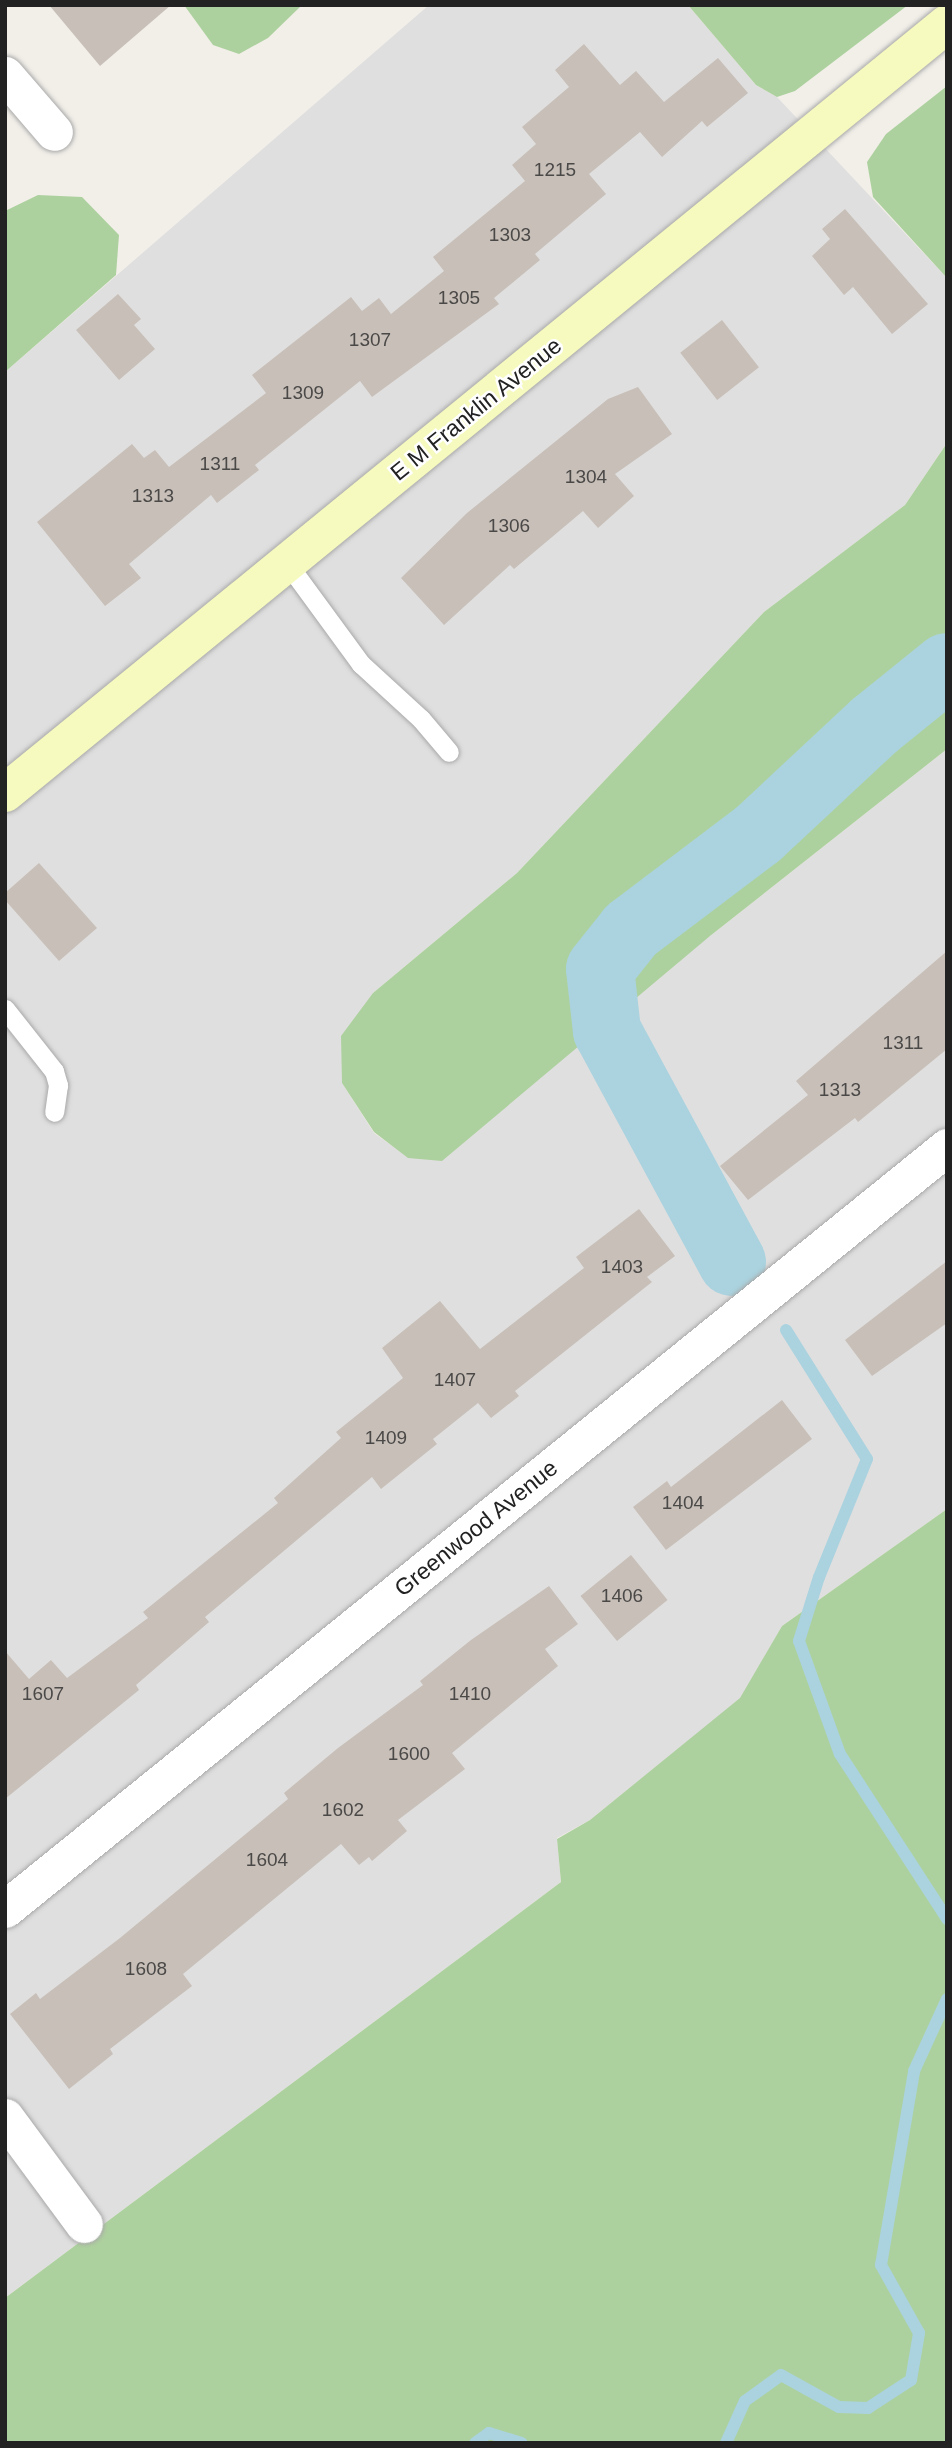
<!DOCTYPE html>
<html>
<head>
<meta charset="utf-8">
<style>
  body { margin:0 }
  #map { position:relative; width:952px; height:2448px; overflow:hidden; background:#f2efe9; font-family:Helvetica,sans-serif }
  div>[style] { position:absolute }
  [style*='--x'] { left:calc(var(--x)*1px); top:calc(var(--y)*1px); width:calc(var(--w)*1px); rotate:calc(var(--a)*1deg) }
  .residential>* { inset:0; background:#e0dfdf }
  .forest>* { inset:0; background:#add19e }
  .stream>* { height:12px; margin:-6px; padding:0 6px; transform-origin:6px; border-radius:6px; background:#aad3df }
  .river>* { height:68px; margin:-34px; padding:0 34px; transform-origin:34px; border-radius:34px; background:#aad3df }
  .building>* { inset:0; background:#c7bfb8; transform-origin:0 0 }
  .roads { filter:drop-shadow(0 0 2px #a9a9a9) drop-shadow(0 0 2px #a9a9a9) }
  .lane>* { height:19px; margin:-9.5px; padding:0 9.5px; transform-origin:9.5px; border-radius:9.5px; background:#fff }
  .street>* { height:37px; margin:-18.5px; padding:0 18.5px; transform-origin:18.5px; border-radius:18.5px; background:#fff }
  .secondary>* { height:38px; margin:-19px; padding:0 19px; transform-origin:19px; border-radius:19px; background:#f7fabf }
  span { translate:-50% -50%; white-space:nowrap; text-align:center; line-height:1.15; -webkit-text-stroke:5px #fff; paint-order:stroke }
  .number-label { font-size:19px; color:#4b4948 }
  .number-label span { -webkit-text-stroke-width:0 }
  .street-label { font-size:23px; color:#222 }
  .frame { position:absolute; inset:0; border:7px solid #222; pointer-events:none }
</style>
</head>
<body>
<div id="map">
  <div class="residential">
    <div style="clip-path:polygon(429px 5px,688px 5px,756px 85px,777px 97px,947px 278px,947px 443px,905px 505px,764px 612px,517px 873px,373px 993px,342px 1083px,374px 1133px,408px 1157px,710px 936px,947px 749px,947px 1509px,782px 1626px,741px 1698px,590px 1820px,557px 1838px,561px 1882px,5px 2298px,5px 372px)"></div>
  </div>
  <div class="forest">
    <div style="clip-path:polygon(184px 5px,302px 5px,268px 38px,239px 54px,213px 45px)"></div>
    <div style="clip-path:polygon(688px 5px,908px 5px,795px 91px,777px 97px,756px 85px)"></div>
    <div style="clip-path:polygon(947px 86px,947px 278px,873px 197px,867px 162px,886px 134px)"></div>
    <div style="clip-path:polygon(38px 195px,82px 197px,119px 235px,116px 275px,5px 372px,5px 211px)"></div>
    <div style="clip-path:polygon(947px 443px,947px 749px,710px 936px,442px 1161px,408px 1158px,374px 1132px,342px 1083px,341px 1036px,373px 993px,517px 873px,764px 612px,905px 505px)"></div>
    <div style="clip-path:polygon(947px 1509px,947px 2443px,5px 2443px,5px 2298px,561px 1882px,557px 1839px,590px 1820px,740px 1698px,782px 1626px)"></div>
  </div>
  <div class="stream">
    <div style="--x:786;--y:1330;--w:152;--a:57.9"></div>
    <div style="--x:867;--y:1459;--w:127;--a:112.1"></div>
    <div style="--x:819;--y:1577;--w:67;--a:107.4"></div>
    <div style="--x:799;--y:1641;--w:120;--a:70.1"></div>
    <div style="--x:840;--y:1754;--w:197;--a:57"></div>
    <div style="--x:475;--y:2443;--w:17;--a:-36"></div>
    <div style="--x:489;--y:2433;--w:34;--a:17"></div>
    <div style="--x:726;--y:2443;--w:46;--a:-65.7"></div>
    <div style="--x:745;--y:2401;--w:44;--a:-35.8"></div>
    <div style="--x:781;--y:2375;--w:66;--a:28.9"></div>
    <div style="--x:839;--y:2407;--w:29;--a:2"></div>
    <div style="--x:868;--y:2408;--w:51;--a:-33.1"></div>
    <div style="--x:911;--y:2380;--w:48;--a:-80.3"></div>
    <div style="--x:919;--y:2333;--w:78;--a:-119.2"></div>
    <div style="--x:881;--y:2265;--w:197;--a:-80.3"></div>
    <div style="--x:914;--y:2071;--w:79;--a:-65.4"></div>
  </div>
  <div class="river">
    <div style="--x:732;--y:1262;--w:263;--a:-118.4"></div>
    <div style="--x:607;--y:1031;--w:62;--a:-96.4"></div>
    <div style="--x:600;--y:969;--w:50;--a:-51.5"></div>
    <div style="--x:631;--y:930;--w:159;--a:-37.1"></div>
    <div style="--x:758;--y:834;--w:160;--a:-43"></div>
    <div style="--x:875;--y:725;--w:92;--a:-38.9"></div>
  </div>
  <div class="building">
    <div style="clip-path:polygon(49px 5px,171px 5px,100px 66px)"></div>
    <div style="clip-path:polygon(584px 44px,620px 85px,636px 71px,664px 102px,718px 58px,748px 93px,707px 127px,702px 121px,662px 157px,640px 132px,589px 174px,606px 194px,535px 254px,540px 260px,494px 298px,499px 304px,372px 397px,360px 381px,255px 465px,259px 470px,217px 503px,211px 495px,129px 564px,141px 578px,105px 606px,37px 522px,132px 444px,144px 458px,155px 450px,169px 467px,266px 393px,252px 375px,351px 297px,362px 311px,379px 298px,391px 314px,444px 271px,433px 257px,525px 181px,512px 165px,536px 144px,522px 127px,569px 87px,555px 70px)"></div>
    <div style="clip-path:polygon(845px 209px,928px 304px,892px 334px,853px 287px,844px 295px,812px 256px,830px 239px,822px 229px)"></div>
    <div style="clip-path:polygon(118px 294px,141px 319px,134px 325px,155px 349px,119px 380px,76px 330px)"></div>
    <div style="left:722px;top:320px;width:60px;height:53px;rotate:52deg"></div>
    <div style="clip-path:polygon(638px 387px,672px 434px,615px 474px,634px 496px,598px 528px,583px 511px,514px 569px,510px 565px,444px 625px,401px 578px,467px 513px,608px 399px)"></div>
    <div style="clip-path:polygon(39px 863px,97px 928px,59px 961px,5px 900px,5px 893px)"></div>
    <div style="clip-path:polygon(947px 951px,947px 1049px,858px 1122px,855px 1118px,748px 1200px,720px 1166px,808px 1095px,796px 1081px)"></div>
    <div style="clip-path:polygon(639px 1209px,675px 1256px,647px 1277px,652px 1282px,515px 1391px,519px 1396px,491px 1418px,478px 1403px,433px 1439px,437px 1444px,381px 1489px,372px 1477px,205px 1617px,209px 1622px,136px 1685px,139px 1690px,5px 1799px,5px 1651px,29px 1679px,51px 1660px,67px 1678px,148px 1618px,143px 1612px,278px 1503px,274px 1498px,341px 1438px,336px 1432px,403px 1378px,382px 1348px,440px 1301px,480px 1349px,584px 1268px,576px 1257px)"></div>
    <div style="clip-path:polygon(947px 1261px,947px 1323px,872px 1376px,845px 1340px)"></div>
    <div style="clip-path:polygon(782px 1400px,812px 1439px,666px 1550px,633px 1507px,667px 1481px,671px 1487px)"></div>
    <div style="left:631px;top:1555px;width:58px;height:65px;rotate:51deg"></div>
    <div style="clip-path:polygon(549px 1586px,578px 1624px,545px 1649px,558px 1666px,452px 1753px,465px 1769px,398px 1820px,407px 1831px,372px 1861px,369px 1857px,359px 1865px,341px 1844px,183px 1974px,192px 1986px,110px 2049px,113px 2054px,69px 2089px,10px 2014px,36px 1993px,40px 1999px,120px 1938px,288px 1799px,284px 1793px,338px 1748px,423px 1685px,420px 1681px,471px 1640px)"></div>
  </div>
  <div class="roads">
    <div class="lane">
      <div style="--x:287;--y:563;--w:125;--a:53.8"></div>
      <div style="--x:361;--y:664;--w:81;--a:42.5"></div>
      <div style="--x:421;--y:719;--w:43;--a:49.7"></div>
      <div style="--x:5;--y:1009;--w:79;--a:51.7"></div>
      <div style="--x:54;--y:1071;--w:15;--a:74"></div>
      <div style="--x:58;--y:1085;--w:27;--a:98"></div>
    </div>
    <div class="street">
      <div style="--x:5;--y:75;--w:75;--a:49.3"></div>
      <div style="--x:5;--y:1909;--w:1212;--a:-38.97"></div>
      <div style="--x:5;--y:2117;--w:133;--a:53.6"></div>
    </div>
    <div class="secondary">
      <div style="--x:5;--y:793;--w:1216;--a:-39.23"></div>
    </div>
  </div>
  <div class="number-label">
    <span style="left:555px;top:170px">1215</span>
    <span style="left:510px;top:235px">1303</span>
    <span style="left:459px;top:298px">1305</span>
    <span style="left:370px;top:340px">1307</span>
    <span style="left:303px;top:393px">1309</span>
    <span style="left:220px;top:464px">1311</span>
    <span style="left:586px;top:477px">1304</span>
    <span style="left:153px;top:496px">1313</span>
    <span style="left:509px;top:526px">1306</span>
    <span style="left:903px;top:1043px">1311</span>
    <span style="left:840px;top:1090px">1313</span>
    <span style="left:622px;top:1267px">1403</span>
    <span style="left:455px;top:1380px">1407</span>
    <span style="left:386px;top:1438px">1409</span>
    <span style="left:683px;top:1503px">1404</span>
    <span style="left:622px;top:1596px">1406</span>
    <span style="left:43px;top:1694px">1607</span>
    <span style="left:470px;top:1694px">1410</span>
    <span style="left:409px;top:1754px">1600</span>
    <span style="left:343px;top:1810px">1602</span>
    <span style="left:267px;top:1860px">1604</span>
    <span style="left:146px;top:1969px">1608</span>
  </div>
  <div class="street-label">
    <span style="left:476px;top:409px;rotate:-39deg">E M Franklin Avenue</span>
    <span style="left:476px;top:1528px;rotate:-39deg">Greenwood Avenue</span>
  </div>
  <div class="frame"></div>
</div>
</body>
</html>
